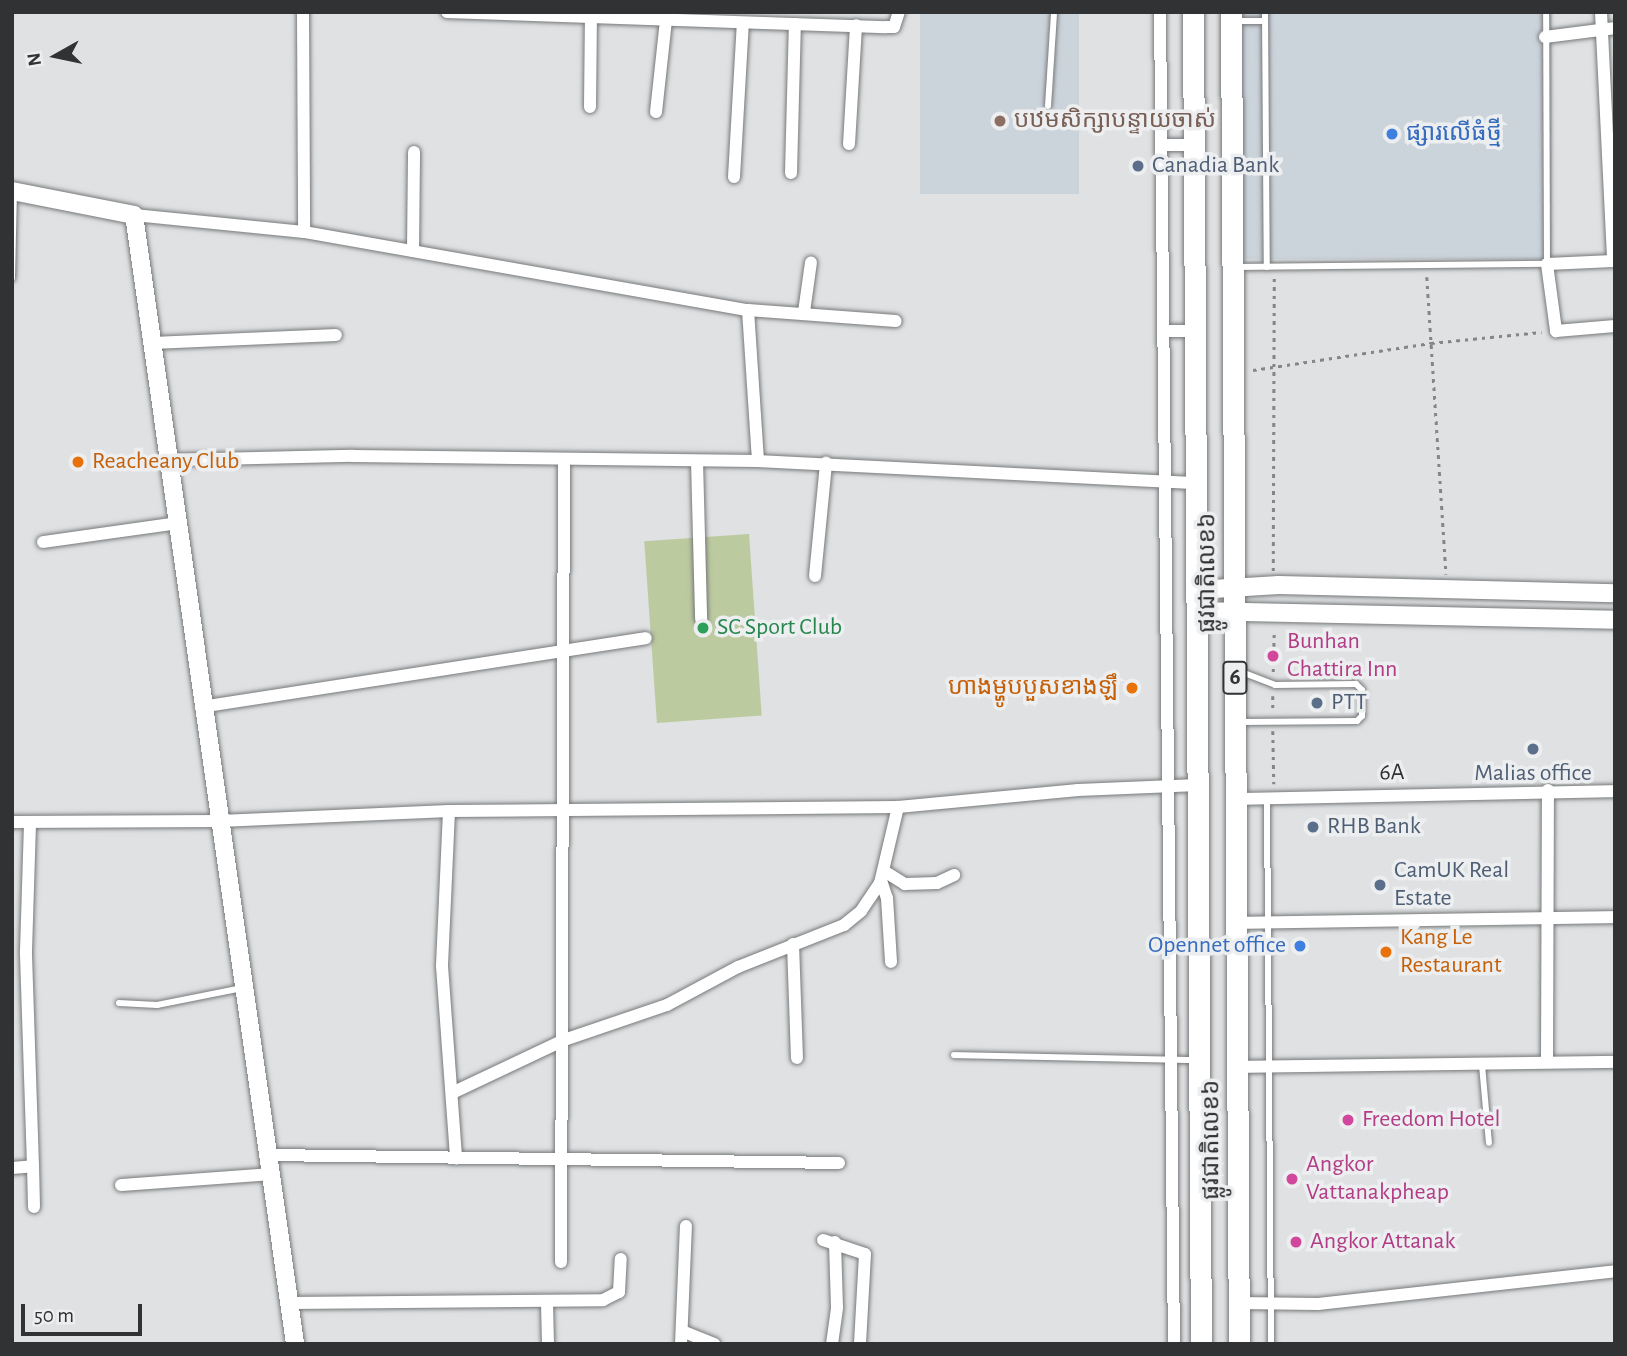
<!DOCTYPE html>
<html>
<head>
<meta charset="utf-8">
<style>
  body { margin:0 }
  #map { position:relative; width:1627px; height:1356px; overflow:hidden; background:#dfe1e3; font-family:"Alegreya Sans","Noto Sans Khmer",sans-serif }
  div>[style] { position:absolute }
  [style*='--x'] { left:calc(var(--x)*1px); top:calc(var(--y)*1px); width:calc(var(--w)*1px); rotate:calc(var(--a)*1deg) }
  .built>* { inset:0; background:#ccd4db; transform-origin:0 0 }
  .green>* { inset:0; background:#bccaa0; transform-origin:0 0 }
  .path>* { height:2.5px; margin-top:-1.25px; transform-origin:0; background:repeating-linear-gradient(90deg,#848587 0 3.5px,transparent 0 8.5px) }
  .roads { filter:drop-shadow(0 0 2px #77797a) drop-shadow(0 0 2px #77797a) }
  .lane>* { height:6px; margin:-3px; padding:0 3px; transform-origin:3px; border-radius:3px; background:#fff }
  .street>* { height:12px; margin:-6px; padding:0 6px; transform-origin:6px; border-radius:6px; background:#fff }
  .secondary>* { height:18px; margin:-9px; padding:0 9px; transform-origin:9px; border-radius:9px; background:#fff }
  .primary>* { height:21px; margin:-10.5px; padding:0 10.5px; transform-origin:10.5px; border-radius:10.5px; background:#fff }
  .dots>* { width:19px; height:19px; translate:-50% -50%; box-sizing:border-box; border:4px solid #eceef0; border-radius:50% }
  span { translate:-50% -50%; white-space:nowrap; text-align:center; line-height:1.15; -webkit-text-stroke:7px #eceef0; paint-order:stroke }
  .shield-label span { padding:2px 5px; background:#eceef0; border:2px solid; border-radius:5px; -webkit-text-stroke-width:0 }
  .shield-label { font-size:23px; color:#313233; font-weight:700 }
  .education-label { font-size:24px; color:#785e54 }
  .left { translate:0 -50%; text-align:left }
  .shop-label { font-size:24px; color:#366cbe }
  .right { translate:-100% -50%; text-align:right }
  .service-label { font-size:24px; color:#4e5e75 }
  .food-label { font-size:24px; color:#c56008 }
  .street-label { font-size:24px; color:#313233 }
  .leisure-label { font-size:24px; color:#27864d }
  .hotel-label { font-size:24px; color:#b23c85 }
  .frame { position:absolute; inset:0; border:14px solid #313233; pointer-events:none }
  .north { position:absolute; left:21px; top:21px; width:70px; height:70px; -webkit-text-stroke:5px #eceef0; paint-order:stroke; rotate:261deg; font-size:19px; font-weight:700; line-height:28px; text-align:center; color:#313233 }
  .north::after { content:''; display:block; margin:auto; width:24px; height:32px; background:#313233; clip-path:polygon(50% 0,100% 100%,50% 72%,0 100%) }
  .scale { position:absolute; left:21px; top:1304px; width:121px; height:32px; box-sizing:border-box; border:4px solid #313233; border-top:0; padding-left:9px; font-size:21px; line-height:24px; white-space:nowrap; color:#313233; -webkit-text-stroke:5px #eceef0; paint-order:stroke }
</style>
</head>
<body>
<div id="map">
  <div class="built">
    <div style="left:920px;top:12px;width:159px;height:182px"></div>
    <div style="left:1232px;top:12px;width:320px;height:247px"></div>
  </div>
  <div class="green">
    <div style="left:749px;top:534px;width:182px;height:105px;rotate:86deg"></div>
  </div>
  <div class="path">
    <div style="--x:1427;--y:277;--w:298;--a:86.3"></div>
    <div style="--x:1253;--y:370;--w:180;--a:-8.6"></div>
    <div style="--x:1431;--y:343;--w:111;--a:-5.7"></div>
    <div style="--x:1273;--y:571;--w:295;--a:-89.8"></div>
    <div style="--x:1273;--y:672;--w:42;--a:-88.6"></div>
    <div style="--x:1273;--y:696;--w:15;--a:90"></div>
    <div style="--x:1273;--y:731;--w:53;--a:88.9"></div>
  </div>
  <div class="roads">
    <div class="lane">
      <div style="--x:1265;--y:12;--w:255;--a:89.6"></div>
      <div style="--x:1236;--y:21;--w:29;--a:0"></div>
      <div style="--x:1048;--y:106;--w:94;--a:-86.3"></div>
      <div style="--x:1238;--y:267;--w:309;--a:-0.6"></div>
      <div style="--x:1547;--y:264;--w:252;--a:-90.2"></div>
      <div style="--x:12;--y:278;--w:85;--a:-88.7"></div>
      <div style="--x:1239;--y:671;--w:39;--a:21"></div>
      <div style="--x:1275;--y:685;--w:81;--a:-0.7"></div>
      <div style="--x:1356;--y:684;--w:8;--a:45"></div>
      <div style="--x:1362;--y:690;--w:26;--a:90"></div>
      <div style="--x:1362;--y:716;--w:7;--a:135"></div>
      <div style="--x:1357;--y:721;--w:116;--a:179.5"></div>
      <div style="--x:1267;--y:798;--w:546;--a:89.58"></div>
      <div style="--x:119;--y:1003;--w:38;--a:3"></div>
      <div style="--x:157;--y:1005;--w:87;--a:-11.3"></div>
      <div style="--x:954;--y:1055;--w:243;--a:1.2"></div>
      <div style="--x:1482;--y:1065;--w:78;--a:84.9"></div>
    </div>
    <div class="street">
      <div style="--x:303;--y:12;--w:220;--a:89.7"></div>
      <div style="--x:447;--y:12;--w:439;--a:2"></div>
      <div style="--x:886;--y:27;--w:8;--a:0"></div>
      <div style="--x:894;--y:27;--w:16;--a:-72"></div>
      <div style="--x:1160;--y:12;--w:1332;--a:89.4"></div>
      <div style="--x:1601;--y:12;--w:249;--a:87.2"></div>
      <div style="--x:1613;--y:261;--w:66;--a:177.4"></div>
      <div style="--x:1547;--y:264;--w:68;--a:82.3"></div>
      <div style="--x:1556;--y:331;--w:59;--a:-4.8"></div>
      <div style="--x:1545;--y:37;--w:71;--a:-7.3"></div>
      <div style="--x:590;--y:107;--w:90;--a:-89.4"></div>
      <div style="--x:656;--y:112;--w:93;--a:-83.8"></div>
      <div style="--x:849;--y:144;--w:119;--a:-86.6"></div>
      <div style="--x:1162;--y:145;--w:31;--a:0"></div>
      <div style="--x:791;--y:173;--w:149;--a:-88.5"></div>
      <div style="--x:734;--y:177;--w:154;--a:-86.7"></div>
      <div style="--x:134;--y:215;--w:171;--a:5.7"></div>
      <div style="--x:304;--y:232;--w:451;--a:10"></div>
      <div style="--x:748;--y:310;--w:148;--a:4.3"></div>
      <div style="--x:413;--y:251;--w:99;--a:-89.4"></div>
      <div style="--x:748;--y:310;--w:151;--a:86.2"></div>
      <div style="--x:804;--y:312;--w:50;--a:-82"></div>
      <div style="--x:1163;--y:331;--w:32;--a:0"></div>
      <div style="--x:153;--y:343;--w:183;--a:-2.5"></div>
      <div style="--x:171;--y:460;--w:182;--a:-1.3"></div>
      <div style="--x:353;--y:456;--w:405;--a:0.7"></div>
      <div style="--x:758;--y:461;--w:439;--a:2.9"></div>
      <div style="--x:697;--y:461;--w:158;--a:88.5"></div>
      <div style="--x:43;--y:542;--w:136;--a:-8"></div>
      <div style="--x:815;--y:576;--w:114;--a:-84.4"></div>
      <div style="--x:201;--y:707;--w:450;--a:-8.8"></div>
      <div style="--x:1237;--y:799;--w:378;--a:-1.2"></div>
      <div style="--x:449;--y:811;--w:155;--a:92.6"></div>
      <div style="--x:442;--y:966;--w:193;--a:85.8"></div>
      <div style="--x:12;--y:822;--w:208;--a:-0.3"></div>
      <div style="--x:220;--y:821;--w:229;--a:-2.5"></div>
      <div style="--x:449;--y:811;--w:449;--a:-0.5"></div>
      <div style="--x:898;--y:807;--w:181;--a:-5.4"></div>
      <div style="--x:1078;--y:790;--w:120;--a:-2.4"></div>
      <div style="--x:884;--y:871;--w:25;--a:32"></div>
      <div style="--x:905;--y:884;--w:32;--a:-2"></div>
      <div style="--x:937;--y:883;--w:19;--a:-25"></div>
      <div style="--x:881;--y:880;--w:19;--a:72"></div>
      <div style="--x:887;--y:898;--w:64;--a:86.4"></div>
      <div style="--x:1236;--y:923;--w:379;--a:-0.9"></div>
      <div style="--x:793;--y:944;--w:114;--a:88"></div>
      <div style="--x:1547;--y:1062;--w:272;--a:-89.8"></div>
      <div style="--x:1237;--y:1067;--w:378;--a:-0.8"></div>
      <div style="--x:452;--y:1093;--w:124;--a:-25.3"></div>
      <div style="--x:564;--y:1040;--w:109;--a:-18.8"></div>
      <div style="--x:667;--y:1005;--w:81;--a:-28.2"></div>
      <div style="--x:738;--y:967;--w:114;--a:-21.6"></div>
      <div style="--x:844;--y:925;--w:22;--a:-39"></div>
      <div style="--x:861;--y:911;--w:34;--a:-56"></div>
      <div style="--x:880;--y:883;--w:78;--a:-76.7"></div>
      <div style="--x:268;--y:1155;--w:571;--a:0.8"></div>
      <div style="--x:33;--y:1166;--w:41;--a:88.6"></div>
      <div style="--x:12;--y:1168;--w:21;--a:-5"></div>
      <div style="--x:33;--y:1166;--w:215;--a:-91.9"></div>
      <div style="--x:26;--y:951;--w:128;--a:-88.2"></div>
      <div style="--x:121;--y:1185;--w:149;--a:-4.2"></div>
      <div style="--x:823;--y:1240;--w:44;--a:18.4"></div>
      <div style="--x:865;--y:1254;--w:90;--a:93.2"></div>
      <div style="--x:561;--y:1262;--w:803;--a:-89.79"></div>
      <div style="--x:289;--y:1303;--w:314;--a:-0.5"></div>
      <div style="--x:603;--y:1300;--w:18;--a:-27"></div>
      <div style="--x:619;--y:1292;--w:33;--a:-87"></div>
      <div style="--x:547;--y:1303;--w:41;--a:88.6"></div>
      <div style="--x:1239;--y:1303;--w:79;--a:0.7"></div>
      <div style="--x:1318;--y:1304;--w:299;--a:-6.3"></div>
      <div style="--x:682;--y:1331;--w:35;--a:22"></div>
      <div style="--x:681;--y:1344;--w:118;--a:-87.6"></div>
      <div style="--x:832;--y:1344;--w:37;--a:-82"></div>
      <div style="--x:837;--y:1307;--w:65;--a:-91.8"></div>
    </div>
    <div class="secondary">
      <div style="--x:12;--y:191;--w:124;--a:11.1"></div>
      <div style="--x:134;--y:215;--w:1140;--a:81.88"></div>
      <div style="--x:1196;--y:590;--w:83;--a:-3.4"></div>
      <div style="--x:1279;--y:585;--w:336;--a:1.4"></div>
      <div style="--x:1196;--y:611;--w:419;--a:1.2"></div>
    </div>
    <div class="primary">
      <div style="--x:1193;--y:12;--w:1332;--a:89.66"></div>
      <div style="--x:1231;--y:12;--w:1332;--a:89.66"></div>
    </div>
  </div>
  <div class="dots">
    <div style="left:1000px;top:121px;background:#8d6e63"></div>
    <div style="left:1392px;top:134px;background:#3f7fe0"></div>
    <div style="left:1138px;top:166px;background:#5c6f8a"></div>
    <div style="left:78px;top:462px;background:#e8710a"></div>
    <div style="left:703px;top:628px;background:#2e9e5b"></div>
    <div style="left:1273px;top:656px;background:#d1479c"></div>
    <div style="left:1132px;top:688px;background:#e8710a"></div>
    <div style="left:1317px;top:703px;background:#5c6f8a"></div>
    <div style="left:1533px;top:749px;background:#5c6f8a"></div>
    <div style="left:1313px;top:827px;background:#5c6f8a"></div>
    <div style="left:1380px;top:885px;background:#5c6f8a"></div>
    <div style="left:1300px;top:946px;background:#3f7fe0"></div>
    <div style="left:1386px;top:952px;background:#e8710a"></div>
    <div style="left:1348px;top:1120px;background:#d1479c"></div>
    <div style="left:1292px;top:1179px;background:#d1479c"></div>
    <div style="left:1296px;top:1242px;background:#d1479c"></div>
  </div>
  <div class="shield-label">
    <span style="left:1235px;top:678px">6</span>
  </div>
  <div class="education-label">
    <span class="left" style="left:1014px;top:121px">បឋមសិក្សាបន្ទាយចាស់</span>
  </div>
  <div class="shop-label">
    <span class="left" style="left:1406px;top:134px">ផ្សារលើធំថ្មី</span>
    <span class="right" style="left:1286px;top:946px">Opennet office</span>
  </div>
  <div class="service-label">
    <span class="left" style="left:1152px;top:166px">Canadia Bank</span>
    <span class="left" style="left:1331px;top:703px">PTT</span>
    <span style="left:1533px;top:774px">Malias office</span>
    <span class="left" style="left:1327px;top:827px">RHB Bank</span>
    <span class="left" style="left:1394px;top:885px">CamUK Real<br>Estate</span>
  </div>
  <div class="food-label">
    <span class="left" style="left:92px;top:462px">Reacheany Club</span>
    <span class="right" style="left:1118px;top:688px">ហាងម្ហូបបួសខាងឡឹ</span>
    <span class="left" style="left:1400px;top:952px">Kang Le<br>Restaurant</span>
  </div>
  <div class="street-label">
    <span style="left:1208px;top:573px;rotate:-90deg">ផ្លូវជាតិលេខ៦</span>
    <span style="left:1392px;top:773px;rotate:-1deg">6A</span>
    <span style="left:1212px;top:1140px;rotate:-90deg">ផ្លូវជាតិលេខ៦</span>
  </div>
  <div class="leisure-label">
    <span class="left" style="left:717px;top:628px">SC Sport Club</span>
  </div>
  <div class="hotel-label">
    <span class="left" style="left:1287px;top:656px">Bunhan<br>Chattira Inn</span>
    <span class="left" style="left:1362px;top:1120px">Freedom Hotel</span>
    <span class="left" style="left:1306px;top:1179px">Angkor<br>Vattanakpheap</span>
    <span class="left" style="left:1310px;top:1242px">Angkor Attanak</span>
  </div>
  <div class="frame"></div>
  <div class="north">N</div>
  <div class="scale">50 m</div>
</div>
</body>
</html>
